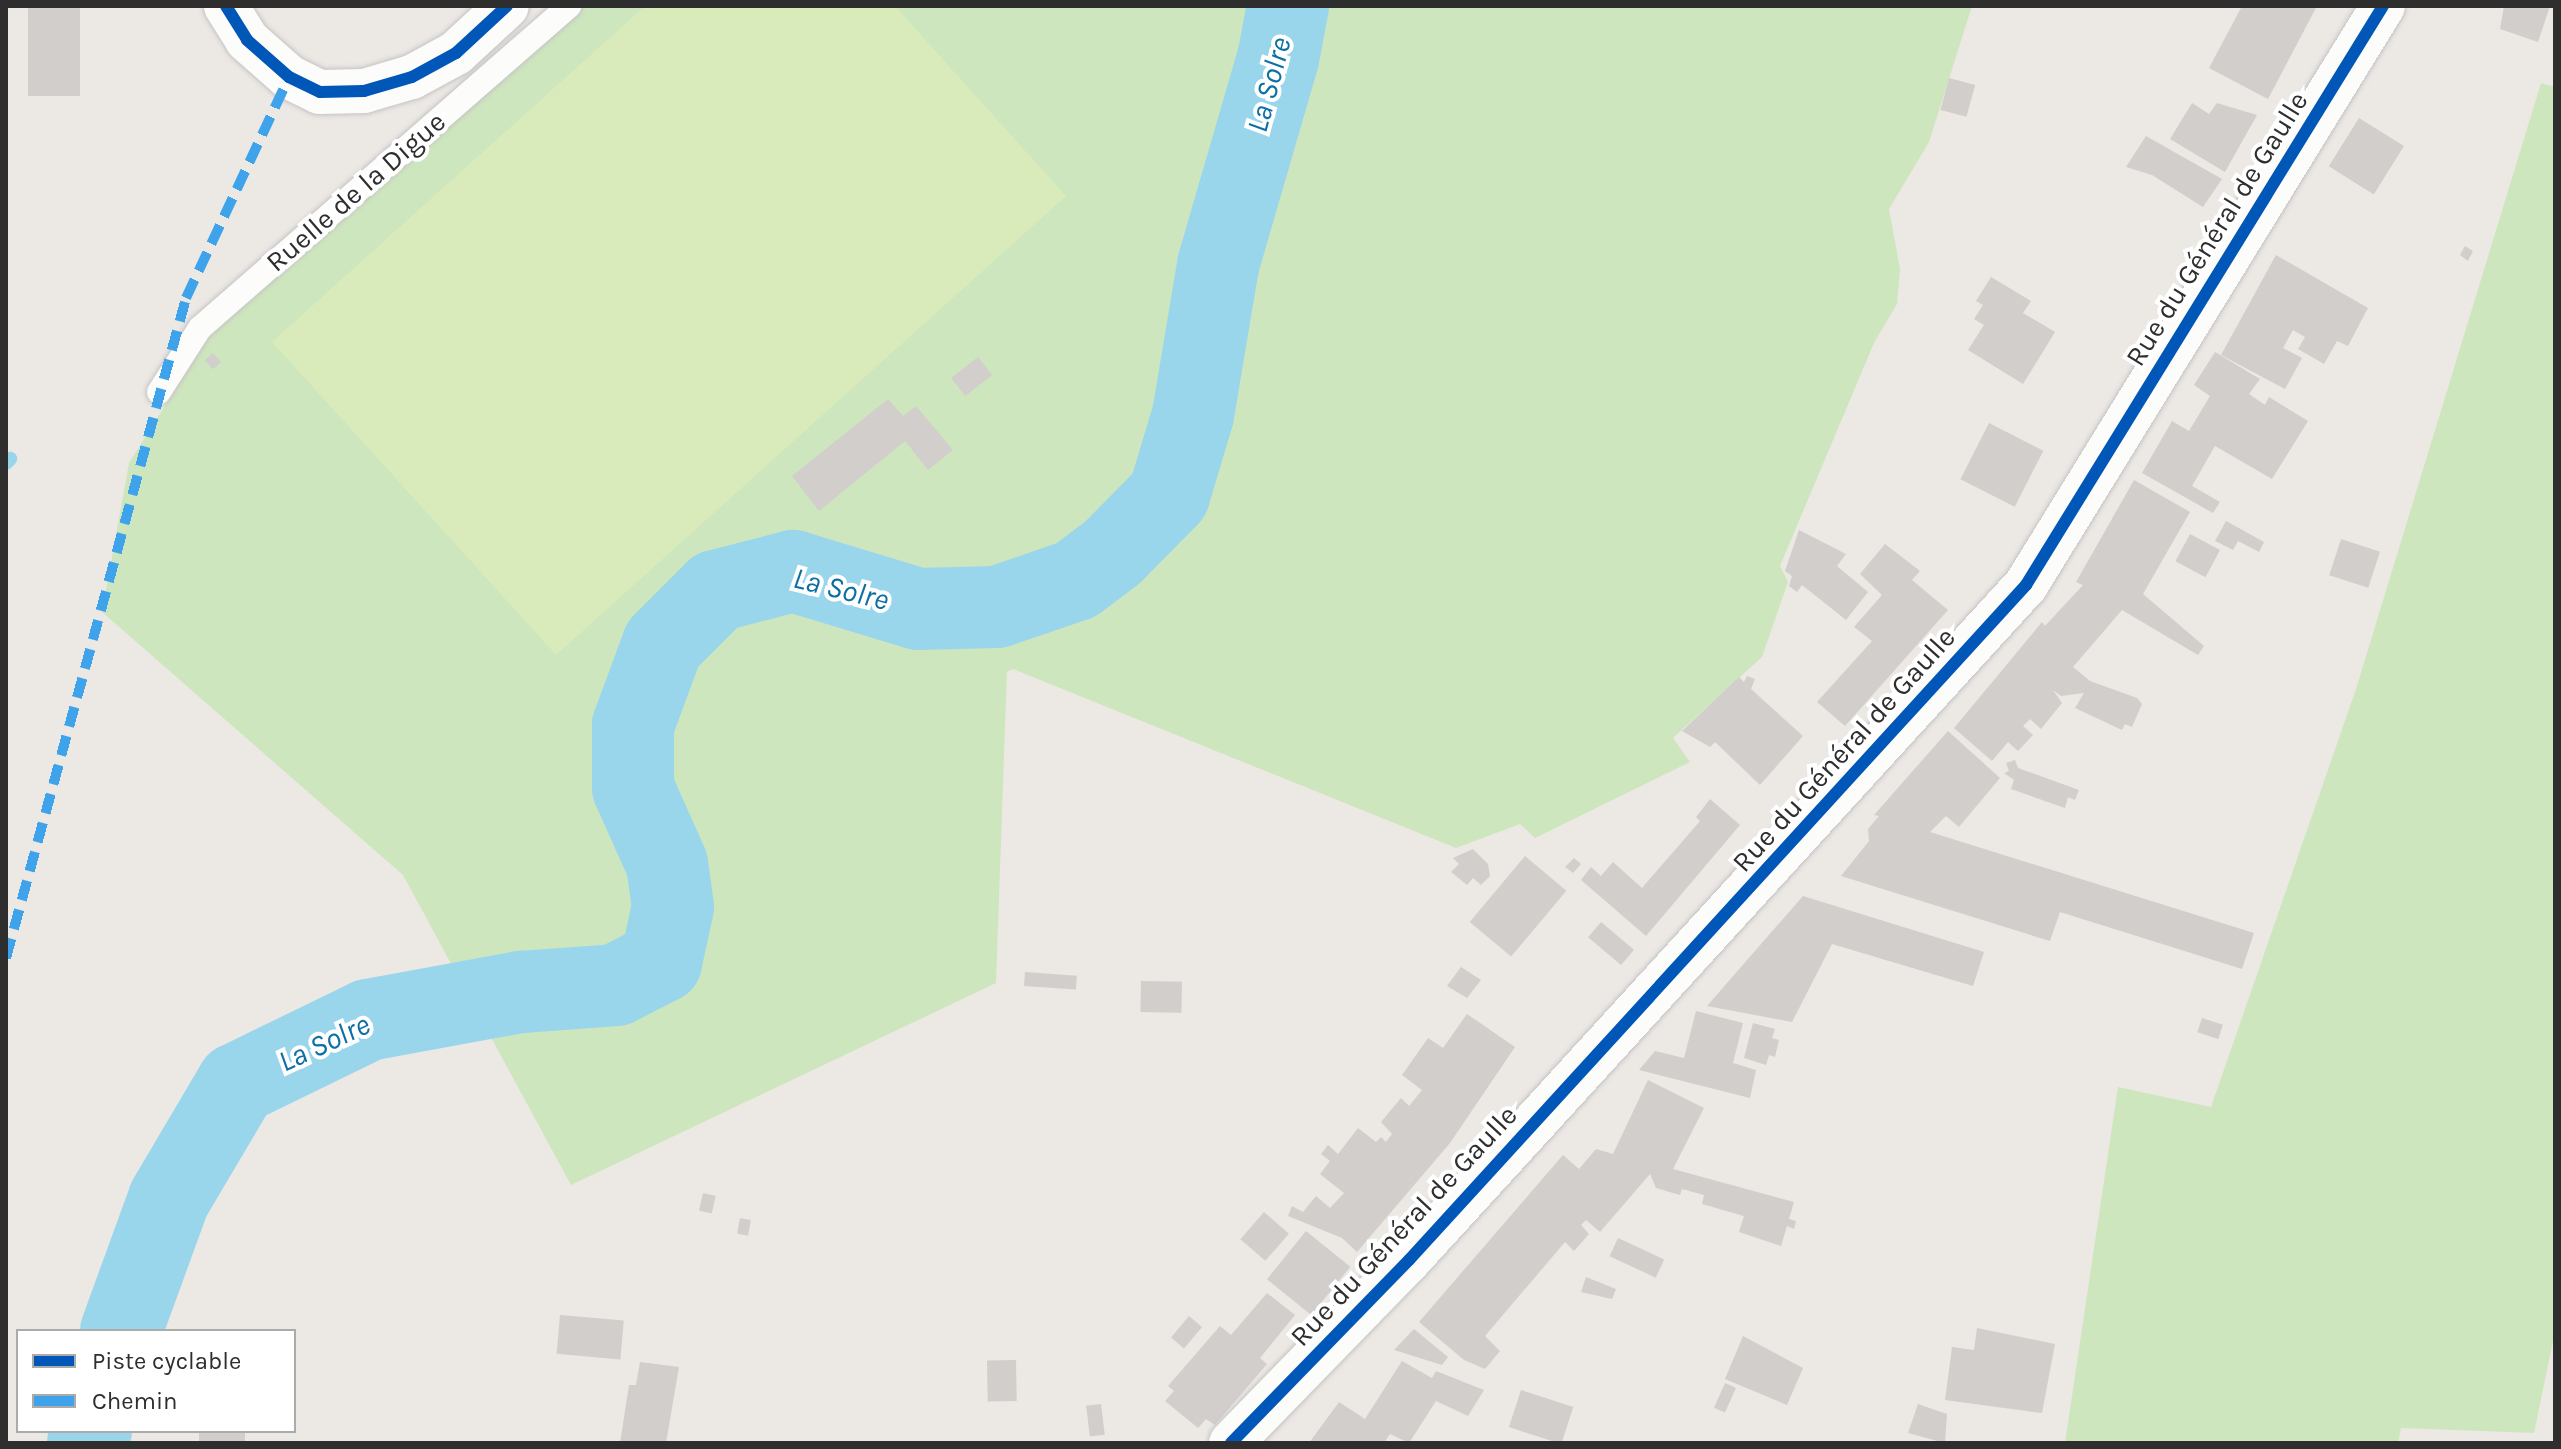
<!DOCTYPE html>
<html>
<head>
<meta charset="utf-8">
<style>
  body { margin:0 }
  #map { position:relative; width:2561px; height:1449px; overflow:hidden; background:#ece8e4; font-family:Karla,sans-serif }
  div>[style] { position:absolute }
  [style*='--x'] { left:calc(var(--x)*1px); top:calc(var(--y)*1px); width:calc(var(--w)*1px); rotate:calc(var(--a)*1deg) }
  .green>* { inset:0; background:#cee6be }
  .pitch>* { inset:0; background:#d9eabb }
  .stream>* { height:14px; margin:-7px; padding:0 7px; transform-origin:7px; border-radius:7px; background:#99d6ec }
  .river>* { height:82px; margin:-41px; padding:0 41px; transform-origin:41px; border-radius:41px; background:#99d6ec }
  .building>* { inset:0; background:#d1cecb; transform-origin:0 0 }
  .roads { filter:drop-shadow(0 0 2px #c5c4c5) drop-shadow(0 0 2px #c5c4c5) }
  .lane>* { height:24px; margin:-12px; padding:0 12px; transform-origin:12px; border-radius:12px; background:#fcfcfb }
  .street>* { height:44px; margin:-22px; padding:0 22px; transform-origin:22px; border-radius:22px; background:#fcfcfb }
  .secondary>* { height:44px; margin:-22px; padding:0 22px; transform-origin:22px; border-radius:22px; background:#fcfcfb }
  .quiet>* { height:10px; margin-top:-5px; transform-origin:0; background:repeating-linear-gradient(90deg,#3ea3eb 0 20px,transparent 0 30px) }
  .cycleway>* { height:12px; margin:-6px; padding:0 6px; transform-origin:6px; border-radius:6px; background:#0057b8 }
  span { translate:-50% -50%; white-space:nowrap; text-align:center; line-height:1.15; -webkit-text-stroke:8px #fff; paint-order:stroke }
  .street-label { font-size:28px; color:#2e2e2e }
  .water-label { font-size:30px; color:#0d6fa3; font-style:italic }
  .frame { position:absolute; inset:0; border:8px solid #2e2e2e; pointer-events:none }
  .legend { position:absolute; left:16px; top:1329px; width:280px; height:104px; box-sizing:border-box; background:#fff; border:2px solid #ababab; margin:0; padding:10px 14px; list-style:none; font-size:24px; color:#2e2e2e }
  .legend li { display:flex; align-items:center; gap:16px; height:40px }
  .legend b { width:40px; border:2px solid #ababab }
</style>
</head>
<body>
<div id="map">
  <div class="green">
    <div style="clip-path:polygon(567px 6px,1972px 6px,1929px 142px,1889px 209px,1900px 269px,1897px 304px,1874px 343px,1780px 566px,1788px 582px,1762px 657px,1673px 738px,1690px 762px,1535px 838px,1520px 824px,1456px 848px,1013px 669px,1007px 672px,996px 983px,571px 1185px,403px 875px,102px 612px,129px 463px,206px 340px)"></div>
    <div style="clip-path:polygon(2541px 83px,2555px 87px,2555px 1331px,2534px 1433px,2401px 1428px,2398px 1443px,2065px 1443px,2118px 1087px,2211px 1107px,2356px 689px)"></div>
  </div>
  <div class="pitch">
    <div style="clip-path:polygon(645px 6px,895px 6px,1066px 196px,556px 655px,272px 342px)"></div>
  </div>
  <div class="stream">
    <div style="--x:6;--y:463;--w:6;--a:-45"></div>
  </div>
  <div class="river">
    <div style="--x:121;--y:1331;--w:140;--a:-70"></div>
    <div style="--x:169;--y:1199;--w:134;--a:-59.4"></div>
    <div style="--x:237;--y:1084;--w:146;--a:-26"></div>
    <div style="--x:368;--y:1020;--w:156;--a:-10.4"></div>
    <div style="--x:521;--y:992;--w:95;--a:-4.2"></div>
    <div style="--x:616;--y:985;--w:51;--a:-27.1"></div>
    <div style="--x:661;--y:962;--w:56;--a:-77.7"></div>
    <div style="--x:673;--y:907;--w:43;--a:-97.9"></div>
    <div style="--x:667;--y:864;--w:83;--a:-114.1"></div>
    <div style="--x:633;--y:788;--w:63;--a:-90"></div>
    <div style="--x:633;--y:725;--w:86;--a:-69.7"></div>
    <div style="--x:663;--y:644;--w:75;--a:-45"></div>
    <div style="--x:716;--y:591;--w:80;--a:-14.6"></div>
    <div style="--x:793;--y:571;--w:131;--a:16.9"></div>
    <div style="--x:918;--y:609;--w:79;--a:-1.5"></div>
    <div style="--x:997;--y:607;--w:83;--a:-18.9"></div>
    <div style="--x:1076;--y:580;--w:46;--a:-37.1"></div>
    <div style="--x:1113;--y:552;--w:80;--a:-45.5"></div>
    <div style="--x:1169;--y:495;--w:84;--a:-73.3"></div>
    <div style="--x:1193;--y:415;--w:152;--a:-80.5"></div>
    <div style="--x:1218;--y:265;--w:215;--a:-73.8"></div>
    <div style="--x:1278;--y:59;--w:54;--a:-79.3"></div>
    <div style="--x:88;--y:1443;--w:12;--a:-76"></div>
  </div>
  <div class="building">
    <div style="left:28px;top:6px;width:52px;height:90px"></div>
    <div style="clip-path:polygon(2242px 6px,2317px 6px,2268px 99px,2209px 68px)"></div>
    <div style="clip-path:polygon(2504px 6px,2550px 6px,2538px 42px,2500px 29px)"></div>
    <div style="left:1949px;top:78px;width:27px;height:33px;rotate:15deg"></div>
    <div style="clip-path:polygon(2192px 103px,2209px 114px,2217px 103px,2257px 115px,2225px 172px,2170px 139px)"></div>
    <div style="left:2359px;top:118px;width:53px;height:57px;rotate:32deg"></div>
    <div style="clip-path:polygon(2146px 136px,2222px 179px,2203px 207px,2152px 175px,2126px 167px)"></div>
    <div style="clip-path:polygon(2465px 246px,2473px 251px,2468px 261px,2460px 255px)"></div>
    <div style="clip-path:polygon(2276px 255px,2368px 308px,2348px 346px,2337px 341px,2324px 364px,2298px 349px,2305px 337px,2293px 330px,2283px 348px,2302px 358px,2285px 389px,2221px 355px)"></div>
    <div style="clip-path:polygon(1991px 277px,2031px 301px,2023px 313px,2055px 332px,2023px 384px,1968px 350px,1984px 325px,1974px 319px,1983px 305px,1976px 301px)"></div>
    <div style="clip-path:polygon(2215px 352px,2260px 379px,2249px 394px,2265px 405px,2269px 397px,2308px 421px,2272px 479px,2215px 446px,2192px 486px,2220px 502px,2213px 513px,2142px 473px,2172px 421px,2189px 431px,2210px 396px,2194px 385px)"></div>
    <div style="left:213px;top:353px;width:12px;height:11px;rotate:48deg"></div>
    <div style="left:978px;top:357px;width:23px;height:34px;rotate:52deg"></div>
    <div style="clip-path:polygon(888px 399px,903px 416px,916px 406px,953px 450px,928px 470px,905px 441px,819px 511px,792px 476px)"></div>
    <div style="left:1989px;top:423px;width:61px;height:63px;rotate:27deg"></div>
    <div style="clip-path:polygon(2134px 480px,2190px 512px,2143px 594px,2204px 646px,2198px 655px,2122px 610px,2073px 667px,2090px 681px,2137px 698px,2142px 704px,2132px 727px,2125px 724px,2122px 730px,2075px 708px,2084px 693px,2061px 696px,2053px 690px,2062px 703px,2041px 729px,2030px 719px,2023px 726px,2033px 735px,2018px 751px,2008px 742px,1992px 761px,1954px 728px,2042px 622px,2045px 626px,2083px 585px,2076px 582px)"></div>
    <div style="clip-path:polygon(2226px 521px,2264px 542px,2259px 552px,2238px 541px,2233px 550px,2215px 541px)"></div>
    <div style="clip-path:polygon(1799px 530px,1846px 554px,1837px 566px,1868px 592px,1846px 620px,1802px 585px,1797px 592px,1789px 586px,1792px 576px,1785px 571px)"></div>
    <div style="left:2190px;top:534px;width:34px;height:31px;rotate:28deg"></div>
    <div style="left:2341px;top:539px;width:41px;height:38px;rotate:18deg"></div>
    <div style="clip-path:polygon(1885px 544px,1920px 571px,1912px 580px,1948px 610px,1845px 726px,1817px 702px,1872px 641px,1854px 627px,1882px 595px,1860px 574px)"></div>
    <div style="clip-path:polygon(1747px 676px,1755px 679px,1751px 689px,1803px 736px,1760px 785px,1715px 742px,1710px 747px,1682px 731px,1739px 677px,1744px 682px)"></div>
    <div style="clip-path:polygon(1948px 731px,2000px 778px,1959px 827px,1946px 816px,1930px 832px,2254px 933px,2242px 969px,2060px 912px,2050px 941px,1841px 876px,1869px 841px,1868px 829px,1879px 816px,1874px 815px)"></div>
    <div style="clip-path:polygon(2015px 760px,2018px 768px,2079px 790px,2075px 800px,2068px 797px,2065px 808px,2011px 789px,2014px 780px,2004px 773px,2009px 771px,2006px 763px)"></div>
    <div style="clip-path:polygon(1710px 799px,1740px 825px,1646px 936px,1581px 880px,1591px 867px,1601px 876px,1613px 862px,1642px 888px,1700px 821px,1696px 817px)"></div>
    <div style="clip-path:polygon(1473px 849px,1488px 864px,1490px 876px,1481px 885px,1473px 878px,1467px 885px,1451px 872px,1459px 864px,1453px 858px)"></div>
    <div style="left:1525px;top:856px;width:54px;height:86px;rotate:40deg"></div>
    <div style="clip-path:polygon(1574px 858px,1581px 864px,1573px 873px,1565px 867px)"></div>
    <div style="clip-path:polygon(1803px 896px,1984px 952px,1973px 986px,1832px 944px,1792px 1022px,1707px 1006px)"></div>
    <div style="left:1601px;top:922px;width:43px;height:20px;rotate:40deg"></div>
    <div style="clip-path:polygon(1461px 967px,1481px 980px,1467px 998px,1447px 986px)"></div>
    <div style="left:1025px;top:972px;width:52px;height:14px;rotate:4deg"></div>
    <div style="left:1141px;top:981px;width:41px;height:31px;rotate:1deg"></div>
    <div style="clip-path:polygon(1696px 1011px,1743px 1023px,1733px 1063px,1756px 1070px,1750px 1098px,1639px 1070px,1655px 1051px,1684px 1058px)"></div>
    <div style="clip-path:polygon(1467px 1014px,1515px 1047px,1450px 1143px,1357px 1252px,1342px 1238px,1288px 1216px,1292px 1206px,1303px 1212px,1316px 1196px,1330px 1208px,1344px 1193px,1320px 1174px,1330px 1161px,1321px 1154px,1328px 1145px,1338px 1154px,1358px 1128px,1376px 1142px,1381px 1137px,1386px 1142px,1392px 1134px,1381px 1122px,1401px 1098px,1409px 1106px,1422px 1090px,1402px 1075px,1428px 1038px,1443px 1048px)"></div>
    <div style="left:2202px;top:1018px;width:22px;height:15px;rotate:18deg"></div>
    <div style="clip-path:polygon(1753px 1023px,1775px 1029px,1772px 1038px,1779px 1040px,1775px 1057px,1769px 1055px,1766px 1065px,1744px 1058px)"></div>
    <div style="clip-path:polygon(1648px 1080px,1704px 1108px,1673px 1169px,1794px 1202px,1789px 1219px,1796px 1221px,1794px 1229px,1787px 1226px,1781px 1246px,1739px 1232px,1744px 1216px,1702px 1204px,1704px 1195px,1682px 1189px,1680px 1195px,1656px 1188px,1650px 1174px,1600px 1232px,1586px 1220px,1581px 1225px,1589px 1234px,1574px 1251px,1565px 1242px,1485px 1336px,1500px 1351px,1485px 1369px,1464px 1360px,1419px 1322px,1563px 1155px,1579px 1169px,1596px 1149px,1613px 1154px)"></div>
    <div style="left:703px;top:1193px;width:13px;height:18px;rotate:13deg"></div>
    <div style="left:1264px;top:1212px;width:33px;height:36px;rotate:41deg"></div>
    <div style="left:740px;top:1218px;width:11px;height:16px;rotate:10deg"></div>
    <div style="left:1306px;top:1231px;width:57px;height:62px;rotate:39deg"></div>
    <div style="left:1618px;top:1238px;width:51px;height:20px;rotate:25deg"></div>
    <div style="clip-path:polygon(1586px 1277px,1616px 1289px,1612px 1299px,1581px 1292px)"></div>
    <div style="clip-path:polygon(1267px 1293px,1295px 1315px,1260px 1358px,1267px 1364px,1215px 1425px,1206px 1419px,1198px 1428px,1165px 1401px,1174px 1391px,1168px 1386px,1220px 1326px,1231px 1335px)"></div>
    <div style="left:560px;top:1315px;width:64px;height:39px;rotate:5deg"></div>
    <div style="left:1189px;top:1316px;width:17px;height:28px;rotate:40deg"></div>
    <div style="clip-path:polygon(1977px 1328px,2055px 1344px,2042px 1413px,1945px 1400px,1952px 1347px,1974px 1350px)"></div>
    <div style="clip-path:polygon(1414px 1329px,1448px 1357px,1442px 1365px,1394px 1350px)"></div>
    <div style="clip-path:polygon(1743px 1336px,1803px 1368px,1787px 1405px,1725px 1379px)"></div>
    <div style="left:1016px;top:1360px;width:41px;height:29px;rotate:89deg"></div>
    <div style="clip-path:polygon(1402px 1361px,1432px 1378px,1436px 1371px,1484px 1390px,1468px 1416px,1436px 1401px,1409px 1443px,1390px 1434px,1384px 1443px,1309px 1443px,1339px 1402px,1365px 1419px)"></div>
    <div style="clip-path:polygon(640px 1362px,679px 1367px,666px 1443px,620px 1443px,629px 1385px,636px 1385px)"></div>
    <div style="left:1725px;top:1383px;width:12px;height:27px;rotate:24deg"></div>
    <div style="left:1521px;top:1390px;width:55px;height:39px;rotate:18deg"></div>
    <div style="left:1101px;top:1404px;width:31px;height:15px;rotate:83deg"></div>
    <div style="clip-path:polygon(1918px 1404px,1947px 1414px,1945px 1443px,1908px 1433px)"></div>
    <div style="left:199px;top:1431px;width:46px;height:12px"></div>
  </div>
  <div class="roads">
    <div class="lane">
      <div style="--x:159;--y:392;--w:76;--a:-57.4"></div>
      <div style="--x:200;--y:328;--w:490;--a:-41.1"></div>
    </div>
    <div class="street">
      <div style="--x:226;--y:6;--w:40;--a:58"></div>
      <div style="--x:247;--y:40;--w:56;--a:41.4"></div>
      <div style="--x:289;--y:77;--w:34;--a:26"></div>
      <div style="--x:320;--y:92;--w:44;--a:-1.3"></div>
      <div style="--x:364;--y:91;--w:50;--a:-16.3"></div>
      <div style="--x:412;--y:77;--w:50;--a:-28.6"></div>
      <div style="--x:456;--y:53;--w:69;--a:-42.7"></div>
    </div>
    <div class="secondary">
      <div style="--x:1231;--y:1443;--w:255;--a:-45.8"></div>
      <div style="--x:1409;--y:1260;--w:915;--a:-47.57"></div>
      <div style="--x:2026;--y:585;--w:680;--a:-58.34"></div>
    </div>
  </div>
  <div class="quiet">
    <div style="--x:6;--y:958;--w:684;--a:-74.74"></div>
    <div style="--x:186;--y:298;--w:244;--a:-65"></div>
  </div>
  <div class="cycleway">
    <div style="--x:226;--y:6;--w:40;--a:58"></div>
    <div style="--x:247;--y:40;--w:56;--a:41.4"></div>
    <div style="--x:289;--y:77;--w:34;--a:26"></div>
    <div style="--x:320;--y:92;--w:44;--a:-1.3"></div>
    <div style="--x:364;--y:91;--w:50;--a:-16.3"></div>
    <div style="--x:412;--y:77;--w:50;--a:-28.6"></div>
    <div style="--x:456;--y:53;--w:69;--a:-42.7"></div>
    <div style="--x:1231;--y:1443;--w:255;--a:-45.8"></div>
    <div style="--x:1409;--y:1260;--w:915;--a:-47.57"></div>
    <div style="--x:2026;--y:585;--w:680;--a:-58.34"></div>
  </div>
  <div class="street-label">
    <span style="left:356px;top:192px;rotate:-41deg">Ruelle de la Digue</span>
    <span style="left:2217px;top:229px;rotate:-58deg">Rue du Général de Gaulle</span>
    <span style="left:1844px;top:750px;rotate:-48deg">Rue du Général de Gaulle</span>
    <span style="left:1404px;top:1226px;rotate:-47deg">Rue du Général de Gaulle</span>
  </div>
  <div class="water-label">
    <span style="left:1269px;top:85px;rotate:-75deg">La Solre</span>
    <span style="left:841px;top:589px;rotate:14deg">La Solre</span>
    <span style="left:324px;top:1043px;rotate:-25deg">La Solre</span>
  </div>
  <div class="frame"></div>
  <ul class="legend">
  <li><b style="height:10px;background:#0057b8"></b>Piste cyclable</li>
  <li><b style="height:10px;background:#3ea3eb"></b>Chemin</li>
  </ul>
</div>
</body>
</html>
